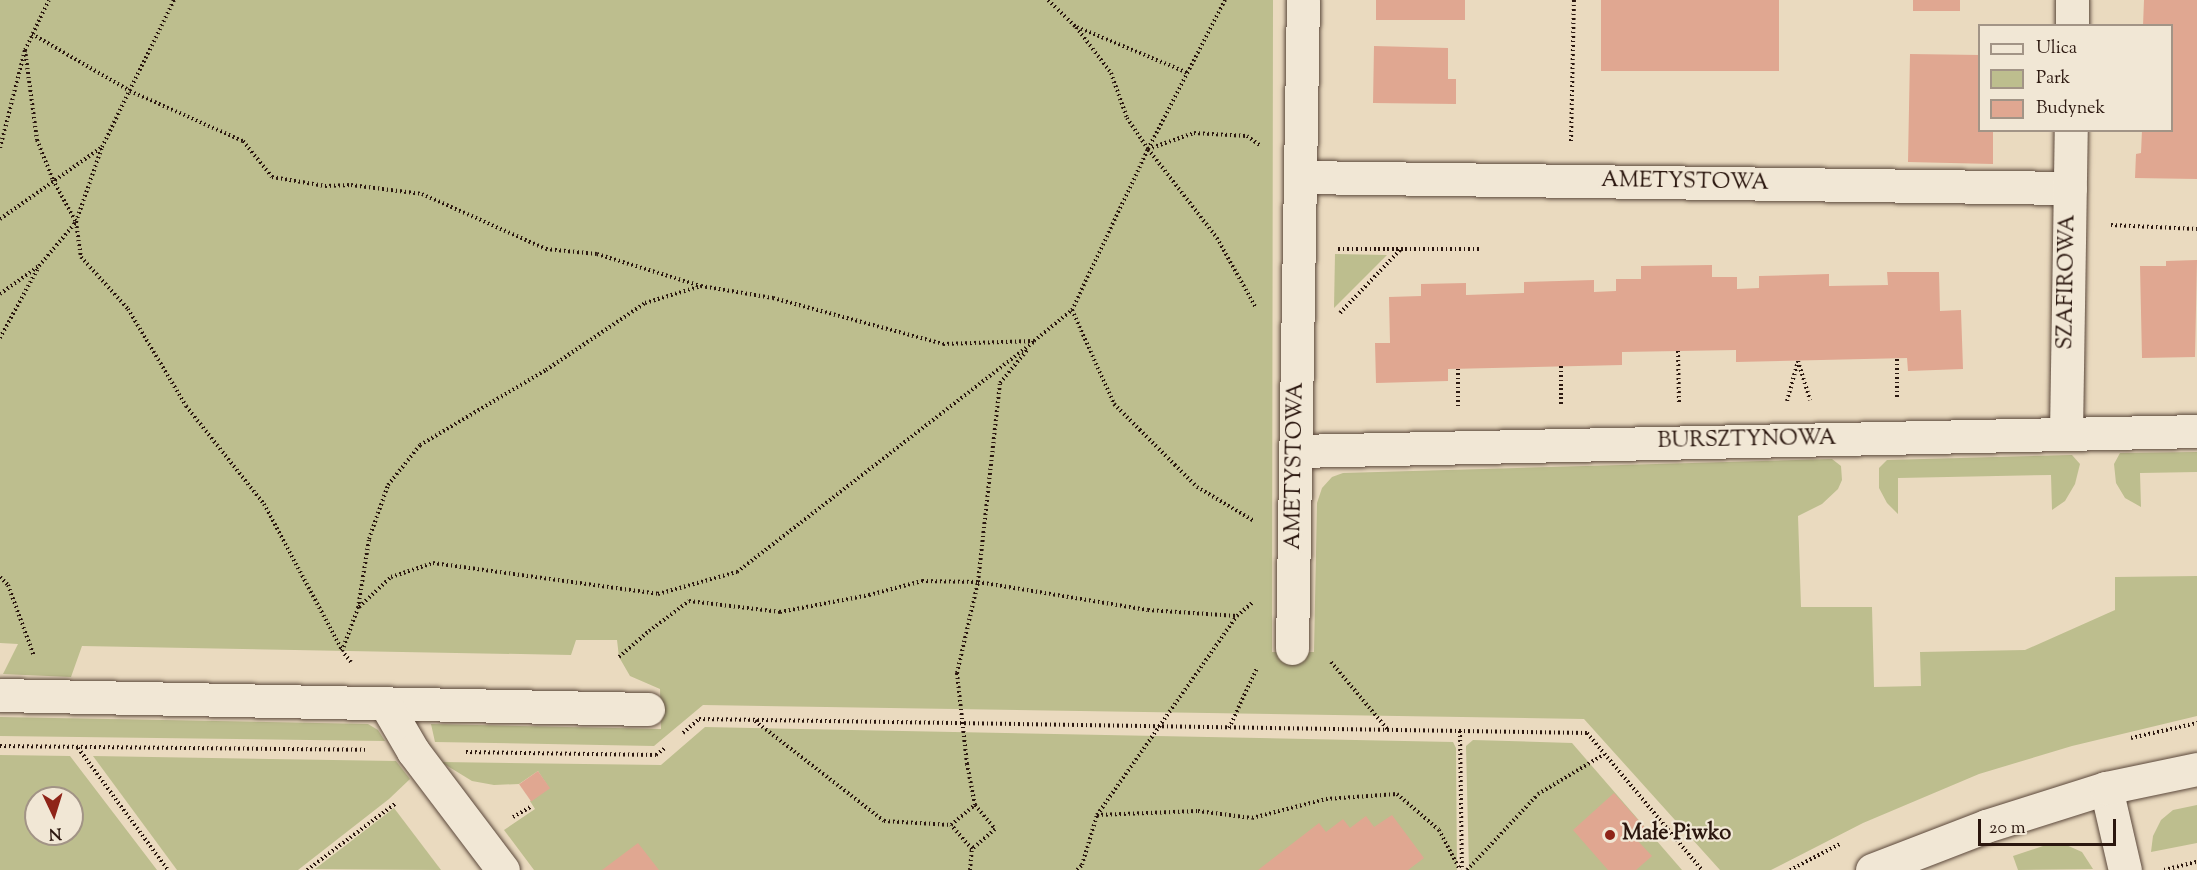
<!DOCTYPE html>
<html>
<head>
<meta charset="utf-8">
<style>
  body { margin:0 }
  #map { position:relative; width:2197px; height:870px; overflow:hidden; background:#eadabf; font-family:"Sorts Mill Goudy",serif }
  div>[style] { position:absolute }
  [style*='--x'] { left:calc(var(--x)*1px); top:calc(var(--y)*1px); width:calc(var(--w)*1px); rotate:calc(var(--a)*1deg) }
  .green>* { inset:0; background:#bdbe8e }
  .building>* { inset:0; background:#e0a791; transform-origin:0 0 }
  .path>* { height:4px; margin-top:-2px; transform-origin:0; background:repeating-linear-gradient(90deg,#2b170f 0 1.5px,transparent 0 4.5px) }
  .roads { filter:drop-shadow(0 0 2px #5b483b) drop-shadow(0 0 2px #5b483b) }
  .minor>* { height:33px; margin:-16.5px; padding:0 16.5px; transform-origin:16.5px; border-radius:16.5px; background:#f1e7d5 }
  .dots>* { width:16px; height:16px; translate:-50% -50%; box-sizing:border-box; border:3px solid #f1e7d5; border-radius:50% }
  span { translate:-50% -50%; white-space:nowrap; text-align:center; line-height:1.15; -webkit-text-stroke:4.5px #f1e7d5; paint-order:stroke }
  .street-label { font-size:22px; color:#2b170f }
  .poi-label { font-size:22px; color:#2b170f; font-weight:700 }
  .left { translate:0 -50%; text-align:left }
  .legend { position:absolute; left:1978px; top:24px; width:195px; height:108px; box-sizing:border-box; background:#f1e7d5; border:2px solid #a29486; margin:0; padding:8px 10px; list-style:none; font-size:18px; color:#2b170f }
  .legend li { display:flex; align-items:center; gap:12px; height:30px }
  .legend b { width:30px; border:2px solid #a29486 }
  .north { position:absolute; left:24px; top:786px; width:60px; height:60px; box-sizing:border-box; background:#f1e7d5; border:2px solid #a29486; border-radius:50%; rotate:176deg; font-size:16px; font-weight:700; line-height:24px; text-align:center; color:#2b170f }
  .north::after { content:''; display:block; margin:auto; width:21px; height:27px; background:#8f2418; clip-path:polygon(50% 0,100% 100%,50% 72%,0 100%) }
  .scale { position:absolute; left:1978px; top:819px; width:138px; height:27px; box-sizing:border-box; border:3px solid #2b170f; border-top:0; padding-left:8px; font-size:18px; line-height:21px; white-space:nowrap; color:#2b170f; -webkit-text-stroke:4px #f1e7d5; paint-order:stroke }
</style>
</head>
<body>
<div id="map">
  <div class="green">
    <div style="clip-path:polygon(0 0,1273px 0,1272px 652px,1314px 652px,1317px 503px,1322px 488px,1332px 477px,1343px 473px,1832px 459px,1841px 466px,1842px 480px,1838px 489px,1822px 504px,1798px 516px,1801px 607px,1872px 607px,1874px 687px,1921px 686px,1920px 652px,2025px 650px,2115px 610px,2115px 577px,2197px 576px,2197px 716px,2072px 746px,1979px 774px,1863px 823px,1771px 870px,1720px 870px,1584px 719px,703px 705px,654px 746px,435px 742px,431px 724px,661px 729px,660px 689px,630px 676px,619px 657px,617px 640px,576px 640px,571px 655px,82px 646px,71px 677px,3px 674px,18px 644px,0 643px)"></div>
    <div style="clip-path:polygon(1335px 254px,1387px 255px,1334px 308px)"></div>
    <div style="clip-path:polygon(2197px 452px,2197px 472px,2140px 473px,2141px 507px,2125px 498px,2116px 483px,2114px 464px,2120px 453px)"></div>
    <div style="clip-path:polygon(2072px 455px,2080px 464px,2075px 484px,2065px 501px,2052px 510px,2051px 475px,1898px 478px,1898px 514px,1887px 503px,1879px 488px,1879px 468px,1887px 460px)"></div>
    <div style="clip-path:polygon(0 717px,368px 724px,378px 730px,385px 741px,0 736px)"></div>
    <div style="clip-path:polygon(705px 727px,1453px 742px,1456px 748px,1457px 870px,534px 870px,504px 830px,535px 809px,530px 801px,549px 788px,538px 771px,519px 784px,494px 785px,472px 781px,441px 762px,661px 765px)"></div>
    <div style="clip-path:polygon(1473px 740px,1572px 743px,1682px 870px,1469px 870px,1466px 746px)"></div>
    <div style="clip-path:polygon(evenodd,0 755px,70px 756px,157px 870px,0 870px,0 755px,36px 798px,72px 798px,72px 834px,36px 834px,36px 798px)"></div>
    <div style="clip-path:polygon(93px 756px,396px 761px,410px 779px,389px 799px,298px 870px,177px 870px)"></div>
    <div style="clip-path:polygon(2197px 805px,2197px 843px,2151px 852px,2153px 836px,2161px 820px,2173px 810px)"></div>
    <div style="clip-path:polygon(394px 808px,441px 870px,315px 869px)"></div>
    <div style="clip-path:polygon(2064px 844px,2082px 852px,2093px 869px,2018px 870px,2013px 856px,2043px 846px)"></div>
  </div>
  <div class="building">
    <div style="left:1376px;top:0;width:89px;height:20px"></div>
    <div style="left:1601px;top:0;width:178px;height:71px"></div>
    <div style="left:1913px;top:0;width:47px;height:11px"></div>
    <div style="clip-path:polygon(2144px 0,2197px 0,2197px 179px,2135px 178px,2136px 154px,2141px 153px,2142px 130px,2172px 130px,2172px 26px,2143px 26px)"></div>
    <div style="clip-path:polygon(1374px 46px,1448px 48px,1448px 79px,1456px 79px,1456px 104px,1373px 103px)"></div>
    <div style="clip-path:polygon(1910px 54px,1980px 55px,1980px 130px,1993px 130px,1993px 164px,1908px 162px)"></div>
    <div style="clip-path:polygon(2197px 260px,2195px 357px,2142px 358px,2140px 266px,2166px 266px,2166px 261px)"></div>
    <div style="clip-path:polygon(1712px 265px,1712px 277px,1737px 277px,1737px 289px,1759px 288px,1759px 276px,1829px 274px,1829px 286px,1888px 285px,1887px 272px,1939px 272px,1940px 311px,1961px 310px,1963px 369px,1908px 371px,1907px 358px,1736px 362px,1736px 350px,1678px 351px,1622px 352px,1622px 365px,1448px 369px,1448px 381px,1376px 383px,1375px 343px,1390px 343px,1389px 297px,1421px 296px,1421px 284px,1466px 283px,1466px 295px,1524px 293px,1524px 282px,1594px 280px,1594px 292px,1616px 291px,1616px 279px,1641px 279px,1641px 266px)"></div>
    <div style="left:538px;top:771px;width:21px;height:23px;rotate:55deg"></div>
    <div style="clip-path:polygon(1614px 793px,1647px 830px,1637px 840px,1652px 856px,1636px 870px,1608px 870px,1573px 830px)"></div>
    <div style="clip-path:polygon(1392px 815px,1424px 858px,1408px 870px,1258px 870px,1319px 823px,1326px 832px,1343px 819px,1350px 828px,1366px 816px,1374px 827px)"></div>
    <div style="clip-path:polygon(638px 843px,659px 870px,602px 870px)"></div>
  </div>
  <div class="path">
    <div style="--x:1048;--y:0;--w:39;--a:44"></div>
    <div style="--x:1076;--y:27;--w:58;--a:52.7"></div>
    <div style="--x:1111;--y:73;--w:48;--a:70.4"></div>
    <div style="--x:1127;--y:118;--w:37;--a:56"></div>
    <div style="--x:1148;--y:149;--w:113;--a:52.2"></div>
    <div style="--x:1217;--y:238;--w:80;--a:60.9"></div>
    <div style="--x:1077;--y:27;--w:120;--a:22.5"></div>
    <div style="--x:32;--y:34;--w:113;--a:30.2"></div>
    <div style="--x:130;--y:91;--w:124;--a:23.9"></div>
    <div style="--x:243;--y:141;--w:46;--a:51.1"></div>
    <div style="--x:272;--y:177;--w:54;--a:9.6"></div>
    <div style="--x:325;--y:186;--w:26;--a:-2"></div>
    <div style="--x:351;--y:185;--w:72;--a:7.2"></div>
    <div style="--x:422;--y:194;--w:136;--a:23.9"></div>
    <div style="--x:546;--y:249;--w:51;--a:5.6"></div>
    <div style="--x:597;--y:254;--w:109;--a:17.1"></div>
    <div style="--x:25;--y:50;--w:91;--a:82.4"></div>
    <div style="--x:37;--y:140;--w:43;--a:68.2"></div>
    <div style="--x:53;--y:180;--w:48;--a:61.3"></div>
    <div style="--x:76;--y:222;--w:35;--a:82"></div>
    <div style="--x:81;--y:257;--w:70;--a:47.9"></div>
    <div style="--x:128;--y:309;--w:113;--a:59.1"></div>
    <div style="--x:186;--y:406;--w:125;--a:51.5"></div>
    <div style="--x:264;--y:504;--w:166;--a:61.9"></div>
    <div style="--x:1571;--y:141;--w:141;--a:-88.8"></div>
    <div style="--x:0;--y:148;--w:101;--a:-75.7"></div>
    <div style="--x:25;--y:50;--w:55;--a:-64.4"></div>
    <div style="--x:1148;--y:149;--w:49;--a:-19.2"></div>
    <div style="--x:1194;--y:133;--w:53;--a:3.2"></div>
    <div style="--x:1247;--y:136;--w:17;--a:36"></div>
    <div style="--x:0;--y:219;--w:125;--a:-35.2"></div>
    <div style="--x:102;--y:147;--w:164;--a:-63.9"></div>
    <div style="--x:2111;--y:225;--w:86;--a:2.7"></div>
    <div style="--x:1338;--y:249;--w:143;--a:0"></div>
    <div style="--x:0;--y:294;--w:48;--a:-35.7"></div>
    <div style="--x:39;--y:266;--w:57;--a:-49.9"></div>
    <div style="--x:76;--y:222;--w:79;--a:-70.9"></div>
    <div style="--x:1072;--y:310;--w:103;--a:65.9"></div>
    <div style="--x:1114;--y:404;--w:117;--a:45"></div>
    <div style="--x:1197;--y:487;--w:66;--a:30.8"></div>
    <div style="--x:1340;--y:313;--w:88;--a:-46.4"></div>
    <div style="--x:0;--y:338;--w:80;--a:-61.5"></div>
    <div style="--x:1678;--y:351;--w:52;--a:88.9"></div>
    <div style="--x:1897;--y:359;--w:39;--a:90"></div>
    <div style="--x:1561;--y:366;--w:38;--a:90"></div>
    <div style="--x:1458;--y:369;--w:37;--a:90"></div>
    <div style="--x:1787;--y:401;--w:41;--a:-74.6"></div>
    <div style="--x:1798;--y:361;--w:41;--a:72.9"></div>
    <div style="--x:0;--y:577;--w:11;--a:45"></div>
    <div style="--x:8;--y:585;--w:76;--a:69.9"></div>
    <div style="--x:359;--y:607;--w:44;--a:-43.2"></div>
    <div style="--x:391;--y:577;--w:44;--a:-18.4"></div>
    <div style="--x:433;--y:563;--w:227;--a:7.8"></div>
    <div style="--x:658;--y:594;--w:82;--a:-15.6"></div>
    <div style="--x:737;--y:572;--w:376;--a:-37.8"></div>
    <div style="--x:619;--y:657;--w:40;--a:-41"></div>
    <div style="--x:649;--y:631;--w:50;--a:-36.9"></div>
    <div style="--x:689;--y:601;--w:92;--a:6.9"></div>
    <div style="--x:780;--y:612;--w:91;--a:-10.8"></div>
    <div style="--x:869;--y:595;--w:55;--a:-14.8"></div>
    <div style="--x:922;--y:581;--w:56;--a:1"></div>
    <div style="--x:978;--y:582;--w:172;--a:9.4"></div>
    <div style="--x:1148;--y:610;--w:89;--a:3.9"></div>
    <div style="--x:351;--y:662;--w:14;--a:-129"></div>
    <div style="--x:342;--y:651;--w:46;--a:-69.6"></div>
    <div style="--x:358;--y:608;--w:70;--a:-80.9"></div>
    <div style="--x:369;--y:539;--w:57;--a:-70.6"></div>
    <div style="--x:388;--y:485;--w:51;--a:-51.3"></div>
    <div style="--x:420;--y:445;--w:147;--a:-30.8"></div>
    <div style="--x:546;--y:370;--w:120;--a:-34.1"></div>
    <div style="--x:645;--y:303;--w:59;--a:-16.9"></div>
    <div style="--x:701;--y:286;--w:73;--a:9.5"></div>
    <div style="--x:773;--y:298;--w:176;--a:15.1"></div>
    <div style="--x:943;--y:344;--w:91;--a:-1.9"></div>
    <div style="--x:1034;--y:341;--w:49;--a:-39.2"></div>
    <div style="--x:1072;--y:310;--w:178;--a:-64.7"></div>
    <div style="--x:1148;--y:149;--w:168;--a:-62.7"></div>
    <div style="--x:1331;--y:662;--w:89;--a:50"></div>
    <div style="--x:755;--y:721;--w:163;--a:37.8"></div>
    <div style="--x:884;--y:821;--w:67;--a:3.4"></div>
    <div style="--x:1229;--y:728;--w:66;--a:-65"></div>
    <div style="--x:1460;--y:731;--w:139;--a:89.2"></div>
    <div style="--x:683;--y:733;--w:21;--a:-41"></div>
    <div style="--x:699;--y:719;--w:888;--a:0.9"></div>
    <div style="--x:1587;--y:733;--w:179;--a:50"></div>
    <div style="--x:2131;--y:738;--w:68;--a:-12.8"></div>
    <div style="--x:0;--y:746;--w:365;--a:0.6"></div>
    <div style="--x:78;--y:748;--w:152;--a:53.6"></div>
    <div style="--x:466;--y:752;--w:190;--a:0.9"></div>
    <div style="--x:656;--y:755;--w:11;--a:-38"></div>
    <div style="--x:975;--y:805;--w:42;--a:-101"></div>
    <div style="--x:967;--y:764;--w:92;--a:-96.3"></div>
    <div style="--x:957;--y:673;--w:93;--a:-77"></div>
    <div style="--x:978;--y:582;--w:200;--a:-83.7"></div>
    <div style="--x:1000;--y:383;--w:44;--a:-50.5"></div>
    <div style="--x:975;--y:805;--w:31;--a:50"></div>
    <div style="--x:995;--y:829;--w:30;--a:139"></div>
    <div style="--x:972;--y:849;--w:32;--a:-131"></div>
    <div style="--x:951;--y:825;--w:31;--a:-40"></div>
    <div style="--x:1097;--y:815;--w:101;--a:-2.3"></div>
    <div style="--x:1198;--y:811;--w:54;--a:7.4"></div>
    <div style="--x:1252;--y:818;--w:76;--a:-14.4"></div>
    <div style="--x:1326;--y:799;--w:71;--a:-4"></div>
    <div style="--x:1397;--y:794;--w:55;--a:40.6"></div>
    <div style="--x:1439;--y:830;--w:45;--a:62.3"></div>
    <div style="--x:513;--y:817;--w:20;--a:-30"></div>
    <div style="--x:307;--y:870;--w:110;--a:-36.9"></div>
    <div style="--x:970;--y:870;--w:21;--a:-85"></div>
    <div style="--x:1077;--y:870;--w:7;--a:-45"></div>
    <div style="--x:1082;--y:865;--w:52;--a:-73.3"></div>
    <div style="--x:1097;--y:815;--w:243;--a:-54.9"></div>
    <div style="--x:1237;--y:616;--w:20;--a:-41"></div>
    <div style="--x:1467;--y:870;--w:104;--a:-46.9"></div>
    <div style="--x:1538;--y:794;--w:76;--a:-31"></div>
    <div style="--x:1790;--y:870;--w:56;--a:-27.5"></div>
    <div style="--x:2164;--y:870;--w:34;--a:-14"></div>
  </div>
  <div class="roads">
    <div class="minor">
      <div style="--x:2072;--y:26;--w:26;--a:-90"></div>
      <div style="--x:1300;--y:177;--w:770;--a:0.82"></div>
      <div style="--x:2066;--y:433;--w:303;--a:-89.1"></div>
      <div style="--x:1297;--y:451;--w:900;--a:-1.27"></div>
      <div style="--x:1292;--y:648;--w:648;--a:-89.03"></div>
      <div style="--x:0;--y:695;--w:648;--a:1.24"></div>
      <div style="--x:385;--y:703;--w:56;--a:59.7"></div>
      <div style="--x:413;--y:751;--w:149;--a:52.9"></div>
      <div style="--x:2106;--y:788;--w:84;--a:77"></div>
      <div style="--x:1872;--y:870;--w:122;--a:-21.1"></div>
      <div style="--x:1986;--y:826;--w:126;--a:-17.6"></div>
      <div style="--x:2106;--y:788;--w:93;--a:-11.8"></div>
    </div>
  </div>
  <div class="dots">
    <div style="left:1610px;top:835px;background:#8f2418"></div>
  </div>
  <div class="street-label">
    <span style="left:1685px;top:183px;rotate:1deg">AMETYSTOWA</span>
    <span style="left:2068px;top:282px;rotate:-89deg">SZAFIROWA</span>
    <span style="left:1747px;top:441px;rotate:-1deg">BURSZTYNOWA</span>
    <span style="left:1296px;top:466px;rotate:-89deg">AMETYSTOWA</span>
  </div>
  <div class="poi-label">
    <span class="left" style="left:1622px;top:835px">Małe Piwko</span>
  </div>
  <ul class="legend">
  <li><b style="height:8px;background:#f1e7d5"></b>Ulica</li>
  <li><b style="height:16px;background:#bdbe8e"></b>Park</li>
  <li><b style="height:16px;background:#e0a791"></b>Budynek</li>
  </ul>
  <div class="north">N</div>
  <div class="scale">20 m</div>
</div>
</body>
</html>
